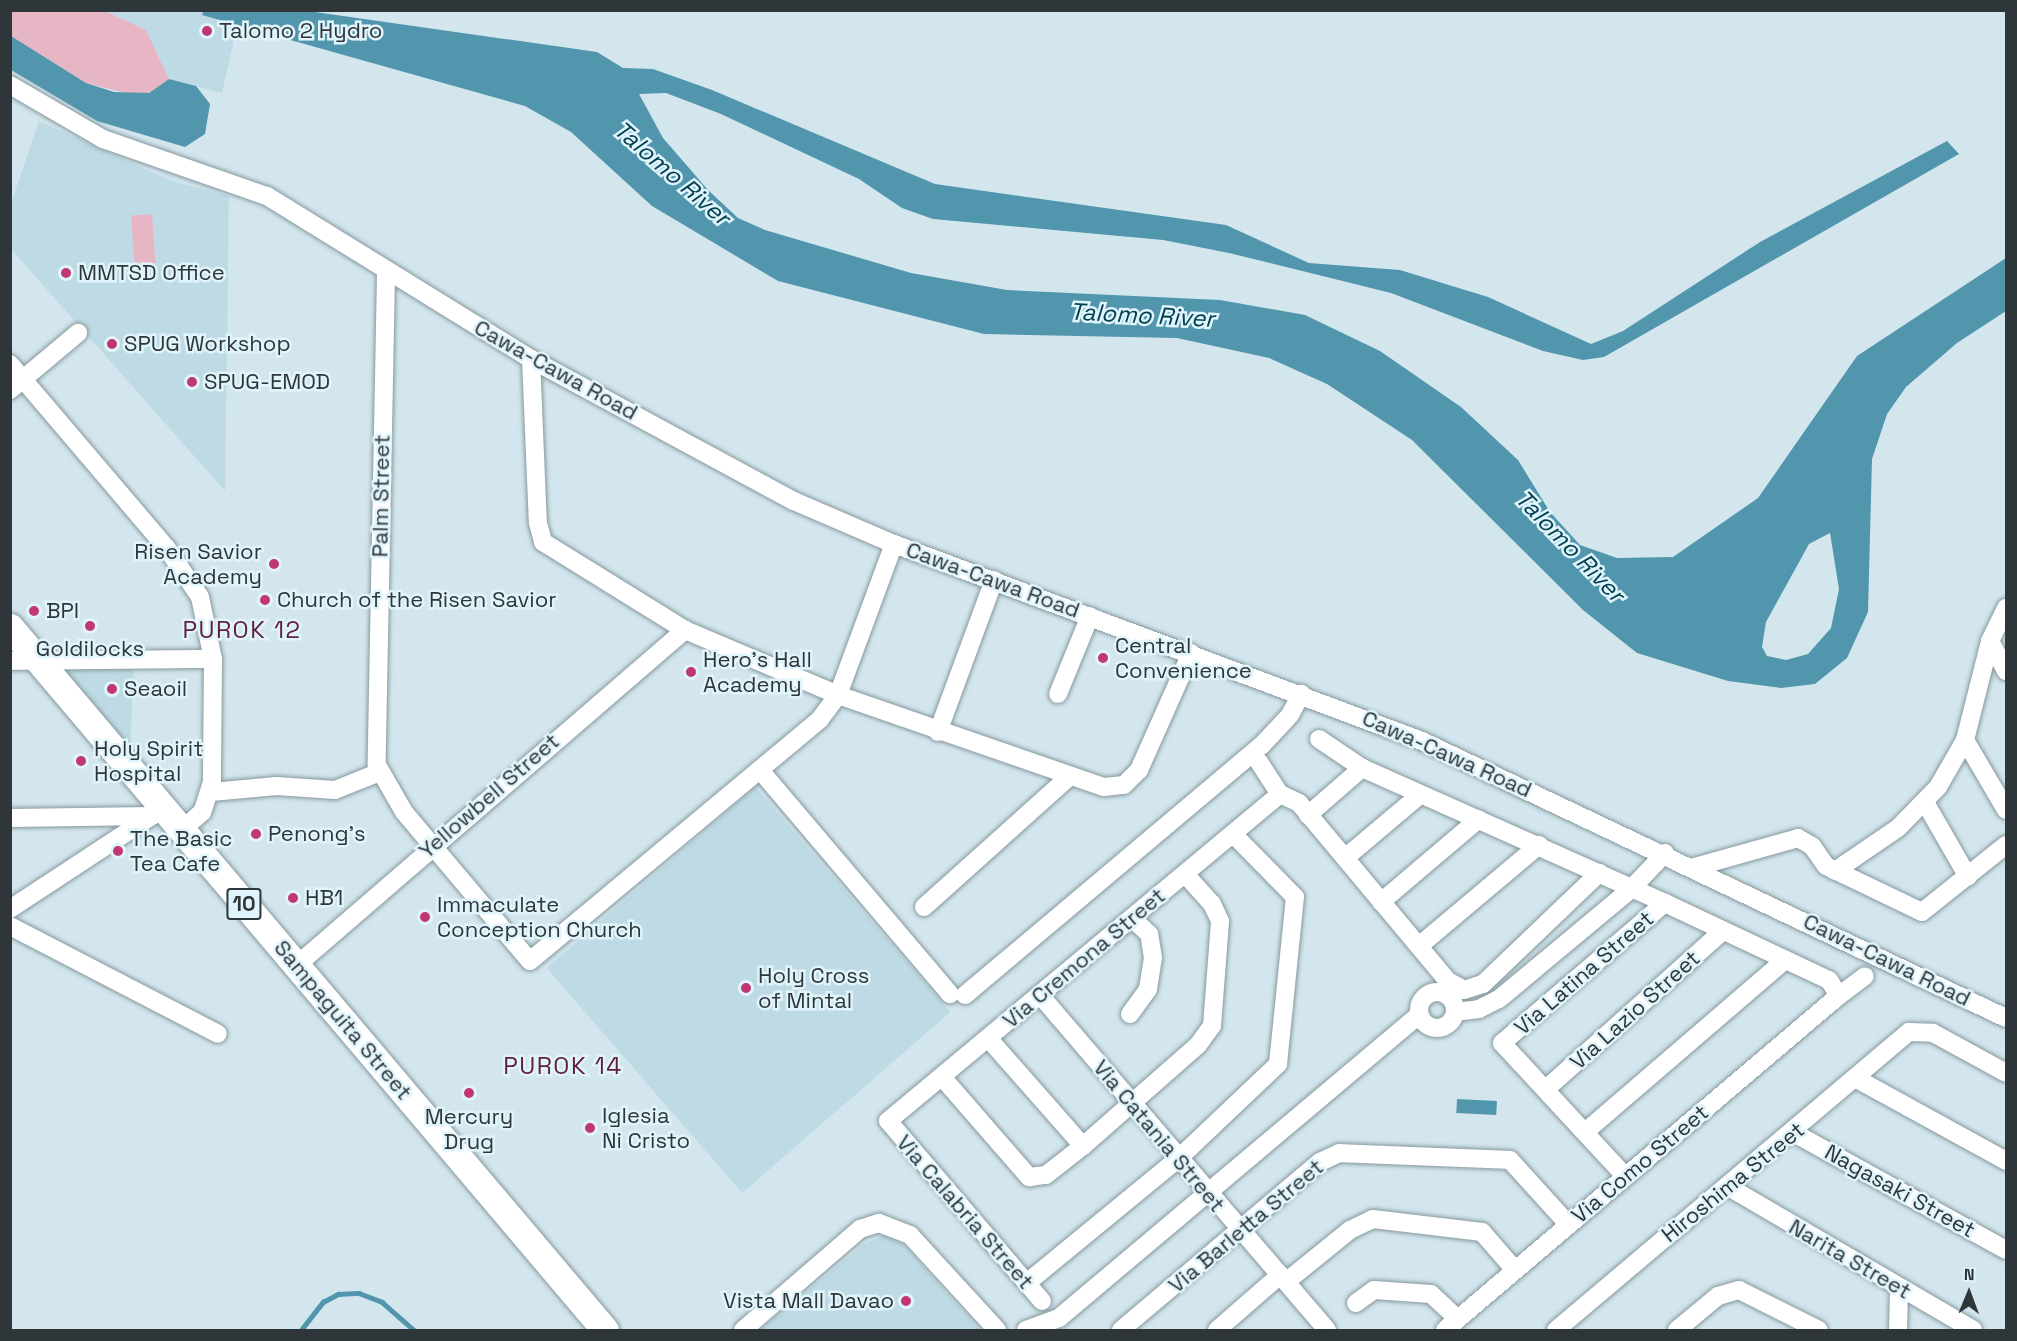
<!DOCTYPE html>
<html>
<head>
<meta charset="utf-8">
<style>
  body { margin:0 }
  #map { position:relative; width:2017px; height:1341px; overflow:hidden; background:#d3e6ee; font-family:"Space Grotesk",sans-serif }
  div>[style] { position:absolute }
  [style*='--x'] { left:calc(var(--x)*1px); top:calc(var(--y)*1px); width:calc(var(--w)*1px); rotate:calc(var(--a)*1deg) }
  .built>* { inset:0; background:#bedae4; transform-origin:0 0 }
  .green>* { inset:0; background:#e6b6c4; transform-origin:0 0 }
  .water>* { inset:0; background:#5296ad; transform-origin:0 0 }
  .stream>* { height:4.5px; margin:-2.25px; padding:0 2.25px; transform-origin:2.25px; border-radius:2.25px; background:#5296ad }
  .roads { filter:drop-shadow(0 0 2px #86989e) drop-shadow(0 0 2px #86989e) }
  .minor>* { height:18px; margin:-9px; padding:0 9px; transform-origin:9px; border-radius:9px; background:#fff }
  .minor>.ring { margin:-9px; padding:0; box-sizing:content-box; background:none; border:18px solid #fff; border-radius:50% }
  .highway>* { height:27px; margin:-13.5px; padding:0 13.5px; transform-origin:13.5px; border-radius:13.5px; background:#fff }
  .dots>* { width:16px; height:16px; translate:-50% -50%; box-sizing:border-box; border:3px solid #e0f4fb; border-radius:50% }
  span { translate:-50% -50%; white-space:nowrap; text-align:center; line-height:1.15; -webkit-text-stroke:5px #e0f4fb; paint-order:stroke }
  .shield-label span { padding:2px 4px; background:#e0f4fb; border:2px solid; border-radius:4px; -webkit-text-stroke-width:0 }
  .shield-label { font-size:21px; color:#2f3639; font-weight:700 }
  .poi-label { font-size:22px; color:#2f3639 }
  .left { translate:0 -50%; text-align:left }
  .right { translate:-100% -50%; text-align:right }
  .street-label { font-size:22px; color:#2f3639 }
  .water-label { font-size:24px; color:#003f50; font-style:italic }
  .neighbourhood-label { font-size:24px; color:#621f3a; letter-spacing:1.5px }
  .frame { position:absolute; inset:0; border:12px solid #2f3639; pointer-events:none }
  .north { position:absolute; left:1939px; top:1263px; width:60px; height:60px; -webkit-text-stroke:4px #e0f4fb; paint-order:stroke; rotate:1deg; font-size:16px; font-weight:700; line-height:24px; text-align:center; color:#2f3639 }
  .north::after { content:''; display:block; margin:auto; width:21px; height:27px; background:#2f3639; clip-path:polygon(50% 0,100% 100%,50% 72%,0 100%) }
</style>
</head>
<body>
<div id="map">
  <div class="built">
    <div style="clip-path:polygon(105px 11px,204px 11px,202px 15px,238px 22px,222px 93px,169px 79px,146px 30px)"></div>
    <div style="clip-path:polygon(39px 121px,172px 181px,229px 196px,225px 491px,11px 249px,11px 203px)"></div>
    <div style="clip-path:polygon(63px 667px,134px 667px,130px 747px)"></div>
    <div style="left:755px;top:787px;width:298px;height:276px;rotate:49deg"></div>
    <div style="clip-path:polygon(884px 1235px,904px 1245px,980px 1330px,760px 1330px,864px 1244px)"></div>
  </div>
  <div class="green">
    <div style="clip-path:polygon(10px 11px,105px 11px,146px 30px,169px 79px,149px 93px,129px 94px,86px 83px,11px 36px)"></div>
    <div style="left:152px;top:214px;width:49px;height:21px;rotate:86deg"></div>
  </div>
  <div class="water">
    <div style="clip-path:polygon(evenodd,204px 10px,308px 11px,597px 52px,623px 68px,653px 69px,712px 90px,935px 184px,1226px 225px,1309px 263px,1400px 270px,1488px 297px,1591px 344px,1623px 331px,1760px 242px,1947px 141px,1959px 154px,1604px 357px,1583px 360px,1543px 351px,1391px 293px,1229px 253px,1163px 240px,933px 219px,902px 208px,859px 179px,721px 114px,666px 93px,639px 94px,663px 138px,708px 190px,738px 218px,765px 230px,911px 273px,1007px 290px,1220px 300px,1305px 315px,1380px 351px,1461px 407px,1518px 460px,1550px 512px,1580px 545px,1617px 558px,1673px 557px,1758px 498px,1857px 356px,2006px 258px,2006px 311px,1957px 343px,1906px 387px,1887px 414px,1872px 459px,1868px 612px,1847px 658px,1815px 684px,1781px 688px,1728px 681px,1637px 653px,1583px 610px,1412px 440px,1327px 384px,1269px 358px,1177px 338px,984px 334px,778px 281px,652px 206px,571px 132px,525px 106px,202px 15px,204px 10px,1830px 533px,1839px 589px,1831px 628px,1808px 654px,1786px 660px,1767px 656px,1762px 647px,1766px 622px,1809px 544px,1830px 533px)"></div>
    <div style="clip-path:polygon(11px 36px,86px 83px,114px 92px,149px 93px,169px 79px,196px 86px,210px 104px,205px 134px,185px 147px,97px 121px,11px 70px)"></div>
    <div style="left:1457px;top:1099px;width:40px;height:14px;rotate:3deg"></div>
  </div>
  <div class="stream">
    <div style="--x:301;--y:1330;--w:36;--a:-52"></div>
    <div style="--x:323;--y:1302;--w:17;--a:-28"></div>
    <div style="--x:338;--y:1294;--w:21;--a:-3"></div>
    <div style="--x:359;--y:1293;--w:25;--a:21"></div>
    <div style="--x:382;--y:1302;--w:43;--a:41.2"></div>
  </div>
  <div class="roads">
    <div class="minor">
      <div style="--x:10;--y:85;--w:108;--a:30.1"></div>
      <div style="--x:103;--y:139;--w:174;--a:19.2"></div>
      <div style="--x:267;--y:196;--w:310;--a:31.7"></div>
      <div style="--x:531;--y:359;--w:299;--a:28.4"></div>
      <div style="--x:794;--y:501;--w:109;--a:23.3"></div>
      <div style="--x:894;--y:544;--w:564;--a:20.46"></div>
      <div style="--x:1422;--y:741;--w:646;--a:25.38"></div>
      <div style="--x:386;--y:274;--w:491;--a:91.1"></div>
      <div style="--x:377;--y:765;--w:54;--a:60.1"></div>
      <div style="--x:404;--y:812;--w:195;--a:49.8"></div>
      <div style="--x:530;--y:961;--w:378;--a:-39.8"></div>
      <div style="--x:820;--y:719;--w:30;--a:-53"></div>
      <div style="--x:838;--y:695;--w:161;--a:-69.7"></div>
      <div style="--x:531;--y:359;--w:164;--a:87.6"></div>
      <div style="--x:538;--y:523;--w:20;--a:75"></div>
      <div style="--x:543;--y:542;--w:167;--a:31.8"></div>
      <div style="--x:685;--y:630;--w:166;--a:23"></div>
      <div style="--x:838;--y:695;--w:281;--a:19.1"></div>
      <div style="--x:1104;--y:787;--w:20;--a:-6"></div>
      <div style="--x:1124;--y:785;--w:21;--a:-45"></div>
      <div style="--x:1139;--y:770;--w:128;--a:-66"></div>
      <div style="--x:10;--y:364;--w:240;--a:49.6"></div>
      <div style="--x:166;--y:547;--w:60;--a:55.8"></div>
      <div style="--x:200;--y:597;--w:63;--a:78.2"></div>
      <div style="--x:213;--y:659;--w:123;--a:90.5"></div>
      <div style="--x:212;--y:782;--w:32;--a:108"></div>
      <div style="--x:202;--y:812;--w:28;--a:138"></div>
      <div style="--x:10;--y:390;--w:89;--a:-40"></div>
      <div style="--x:1990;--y:641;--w:34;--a:62"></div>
      <div style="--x:10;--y:661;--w:203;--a:-0.6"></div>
      <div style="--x:1058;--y:694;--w:84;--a:-67.7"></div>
      <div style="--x:938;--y:732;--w:162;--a:-69.8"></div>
      <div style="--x:1319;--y:739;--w:52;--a:34"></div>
      <div style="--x:1362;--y:768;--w:332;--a:24"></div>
      <div style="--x:1665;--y:903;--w:181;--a:25.2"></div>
      <div style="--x:1829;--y:980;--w:13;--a:58"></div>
      <div style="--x:1836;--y:991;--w:7;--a:90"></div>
      <div style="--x:1836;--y:998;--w:513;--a:139.67"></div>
      <div style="--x:1965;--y:740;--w:81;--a:59.6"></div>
      <div style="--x:1259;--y:762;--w:38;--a:57"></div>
      <div style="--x:1280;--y:794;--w:21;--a:25"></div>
      <div style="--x:1299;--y:803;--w:232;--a:50.1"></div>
      <div style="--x:1448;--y:981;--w:18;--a:29"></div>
      <div style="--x:1464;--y:990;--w:20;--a:-18"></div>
      <div style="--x:1483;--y:984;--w:161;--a:-43.7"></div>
      <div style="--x:760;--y:770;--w:294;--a:49.7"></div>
      <div style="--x:211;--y:792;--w:66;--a:-5.2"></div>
      <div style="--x:277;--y:786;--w:58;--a:3.9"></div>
      <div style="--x:335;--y:790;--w:48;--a:-21.8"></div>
      <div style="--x:1926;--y:804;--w:84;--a:60.1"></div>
      <div style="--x:1308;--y:815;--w:72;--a:-41"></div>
      <div style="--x:10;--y:818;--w:142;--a:-0.8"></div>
      <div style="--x:1345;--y:858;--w:99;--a:-40.1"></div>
      <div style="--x:1695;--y:867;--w:107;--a:-15.7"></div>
      <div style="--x:1798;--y:838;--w:16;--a:30"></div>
      <div style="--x:1812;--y:846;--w:24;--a:55"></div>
      <div style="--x:1826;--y:866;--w:106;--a:25.6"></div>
      <div style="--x:1922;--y:912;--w:107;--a:-38.6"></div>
      <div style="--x:1835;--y:871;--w:76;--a:-34.3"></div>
      <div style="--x:1898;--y:828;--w:57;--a:-45.7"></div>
      <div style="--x:1938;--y:787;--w:54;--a:-60.1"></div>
      <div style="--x:1965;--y:740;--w:102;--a:-75.8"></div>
      <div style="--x:1990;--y:641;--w:37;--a:-64"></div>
      <div style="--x:1381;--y:902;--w:128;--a:-40.3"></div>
      <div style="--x:924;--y:907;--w:195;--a:-41.9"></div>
      <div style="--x:10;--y:909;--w:182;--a:-33.3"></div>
      <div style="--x:10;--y:926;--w:234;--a:27.4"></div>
      <div style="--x:1419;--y:946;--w:157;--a:-40.1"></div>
      <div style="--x:297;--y:965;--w:513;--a:-40.81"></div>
      <div class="ring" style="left:1419px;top:992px;width:18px;height:18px"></div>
      <div style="--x:965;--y:995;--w:387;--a:-40.1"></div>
      <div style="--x:1261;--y:746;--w:42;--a:-46.9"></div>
      <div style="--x:1290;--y:715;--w:24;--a:-62"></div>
      <div style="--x:1040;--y:995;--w:441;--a:49.4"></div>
      <div style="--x:1836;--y:998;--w:36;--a:-37"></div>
      <div style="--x:1455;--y:1012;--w:24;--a:-7"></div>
      <div style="--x:1479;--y:1009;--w:22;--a:-27"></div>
      <div style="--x:1499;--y:999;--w:173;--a:-39.8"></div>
      <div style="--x:1632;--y:888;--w:48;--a:-46.7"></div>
      <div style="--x:1130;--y:1014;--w:31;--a:-54"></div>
      <div style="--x:1148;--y:989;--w:31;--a:-81"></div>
      <div style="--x:1153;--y:958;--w:24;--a:-99"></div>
      <div style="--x:1149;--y:934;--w:23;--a:-137"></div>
      <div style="--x:988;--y:1038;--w:144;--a:48.7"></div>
      <div style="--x:942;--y:1077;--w:133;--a:49"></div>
      <div style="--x:1029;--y:1177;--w:17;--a:-7"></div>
      <div style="--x:1046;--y:1175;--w:47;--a:-38.1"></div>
      <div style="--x:1083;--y:1146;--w:153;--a:-41.3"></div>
      <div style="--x:1198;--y:1045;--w:24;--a:-54"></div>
      <div style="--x:1212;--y:1026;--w:105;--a:-85.6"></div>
      <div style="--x:1220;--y:921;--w:19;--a:-115"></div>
      <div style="--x:1212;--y:904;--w:40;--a:-132"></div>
      <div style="--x:1857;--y:1079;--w:170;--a:28.8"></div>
      <div style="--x:1546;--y:1089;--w:237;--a:-41.8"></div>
      <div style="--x:1585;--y:1132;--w:264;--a:-40.7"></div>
      <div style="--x:1794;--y:1133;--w:242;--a:28.9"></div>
      <div style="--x:1625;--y:1176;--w:181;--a:-132.8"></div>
      <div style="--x:1502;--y:1043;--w:215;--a:-40.7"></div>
      <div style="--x:1727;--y:1186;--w:285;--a:30.3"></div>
      <div style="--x:1287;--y:1281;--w:81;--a:-39"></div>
      <div style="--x:1350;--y:1230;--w:25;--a:-26"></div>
      <div style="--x:1373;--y:1219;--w:110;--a:6.8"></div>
      <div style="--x:1482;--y:1232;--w:50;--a:49"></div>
      <div style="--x:1028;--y:1282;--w:195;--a:-39.4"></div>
      <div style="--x:1179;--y:1158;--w:137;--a:-43.5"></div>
      <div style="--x:1278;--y:1064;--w:168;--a:-84.2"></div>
      <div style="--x:1295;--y:897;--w:88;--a:-134.5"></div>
      <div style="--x:1042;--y:1301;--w:237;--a:-130.5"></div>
      <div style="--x:888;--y:1121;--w:510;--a:-39.83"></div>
      <div style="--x:1356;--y:1303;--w:22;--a:-36"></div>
      <div style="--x:1374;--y:1290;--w:57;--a:4"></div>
      <div style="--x:1431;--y:1294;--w:37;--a:43"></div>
      <div style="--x:743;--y:1330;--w:155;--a:-40.8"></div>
      <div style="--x:860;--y:1229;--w:20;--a:-18"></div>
      <div style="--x:879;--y:1223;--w:33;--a:21"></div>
      <div style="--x:910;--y:1235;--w:129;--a:47.5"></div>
      <div style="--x:1026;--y:1330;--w:35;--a:-20"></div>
      <div style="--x:1059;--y:1318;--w:471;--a:-40.1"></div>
      <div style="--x:1121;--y:1330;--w:260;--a:-40.2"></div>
      <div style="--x:1320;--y:1162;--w:21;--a:-25"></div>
      <div style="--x:1339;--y:1153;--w:171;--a:2.3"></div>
      <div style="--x:1510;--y:1160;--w:86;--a:47.8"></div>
      <div style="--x:1217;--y:1330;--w:84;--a:-41.1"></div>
      <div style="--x:1556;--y:1330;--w:462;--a:-40.2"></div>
      <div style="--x:1909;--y:1032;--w:24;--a:2"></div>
      <div style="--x:1933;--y:1033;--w:83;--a:28.7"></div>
      <div style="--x:1677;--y:1330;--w:53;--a:-39.7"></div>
      <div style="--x:1718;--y:1296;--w:22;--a:-16"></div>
      <div style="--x:1739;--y:1290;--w:89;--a:26.6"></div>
      <div style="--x:1898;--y:1330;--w:42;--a:-88.6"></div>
    </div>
    <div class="highway">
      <div style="--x:10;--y:627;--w:921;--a:49.76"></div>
    </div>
  </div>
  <div class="dots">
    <div style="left:207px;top:31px;background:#c13771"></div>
    <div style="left:66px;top:273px;background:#c13771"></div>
    <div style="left:112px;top:344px;background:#c13771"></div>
    <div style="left:192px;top:382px;background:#c13771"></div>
    <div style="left:274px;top:564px;background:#c13771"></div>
    <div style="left:265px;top:600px;background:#c13771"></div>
    <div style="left:34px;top:611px;background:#c13771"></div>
    <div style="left:90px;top:626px;background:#c13771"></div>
    <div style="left:1103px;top:658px;background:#c13771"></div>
    <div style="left:691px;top:672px;background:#c13771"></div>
    <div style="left:112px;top:689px;background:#c13771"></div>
    <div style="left:81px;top:761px;background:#c13771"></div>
    <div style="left:256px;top:834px;background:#c13771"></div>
    <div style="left:118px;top:851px;background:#c13771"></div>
    <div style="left:293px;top:898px;background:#c13771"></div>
    <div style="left:425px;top:917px;background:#c13771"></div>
    <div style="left:746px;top:988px;background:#c13771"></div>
    <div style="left:469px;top:1093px;background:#c13771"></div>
    <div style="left:590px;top:1128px;background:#c13771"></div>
    <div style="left:906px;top:1301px;background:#c13771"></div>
  </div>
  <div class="shield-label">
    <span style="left:244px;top:904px">10</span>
  </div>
  <div class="poi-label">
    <span class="left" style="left:219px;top:31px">Talomo 2 Hydro</span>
    <span class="left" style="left:78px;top:273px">MMTSD Office</span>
    <span class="left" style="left:124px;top:344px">SPUG Workshop</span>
    <span class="left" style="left:204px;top:382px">SPUG-EMOD</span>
    <span class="right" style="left:262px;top:564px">Risen Savior<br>Academy</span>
    <span class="left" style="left:277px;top:600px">Church of the Risen Savior</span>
    <span class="left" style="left:46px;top:611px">BPI</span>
    <span class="left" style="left:1115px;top:658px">Central<br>Convenience</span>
    <span style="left:90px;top:649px">Goldilocks</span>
    <span class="left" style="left:703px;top:672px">Hero's Hall<br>Academy</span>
    <span class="left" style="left:124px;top:689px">Seaoil</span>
    <span class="left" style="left:94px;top:761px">Holy Spirit<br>Hospital</span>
    <span class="left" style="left:268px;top:834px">Penong's</span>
    <span class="left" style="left:130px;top:851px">The Basic<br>Tea Cafe</span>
    <span class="left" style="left:305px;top:898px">HB1</span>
    <span class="left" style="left:437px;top:917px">Immaculate<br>Conception Church</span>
    <span class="left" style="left:758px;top:988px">Holy Cross<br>of Mintal</span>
    <span class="left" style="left:602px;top:1128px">Iglesia<br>Ni Cristo</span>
    <span style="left:469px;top:1129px">Mercury<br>Drug</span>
    <span class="right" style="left:894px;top:1301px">Vista Mall Davao</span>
  </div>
  <div class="street-label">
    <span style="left:556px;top:370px;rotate:29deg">Cawa-Cawa Road</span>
    <span style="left:381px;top:496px;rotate:-89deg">Palm Street</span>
    <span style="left:993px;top:580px;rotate:20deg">Cawa-Cawa Road</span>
    <span style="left:1447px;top:754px;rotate:24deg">Cawa-Cawa Road</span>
    <span style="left:489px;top:796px;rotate:-41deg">Yellowbell Street</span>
    <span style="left:1084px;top:958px;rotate:-40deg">Via Cremona Street</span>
    <span style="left:1887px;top:960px;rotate:26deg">Cawa-Cawa Road</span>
    <span style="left:1584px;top:973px;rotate:-41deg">Via Latina Street</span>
    <span style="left:1635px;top:1010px;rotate:-42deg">Via Lazio Street</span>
    <span style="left:343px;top:1020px;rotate:50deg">Sampaguita Street</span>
    <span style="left:1159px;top:1136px;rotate:50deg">Via Catania Street</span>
    <span style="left:1640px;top:1164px;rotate:-40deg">Via Como Street</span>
    <span style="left:1733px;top:1182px;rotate:-39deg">Hiroshima Street</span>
    <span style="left:1900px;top:1191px;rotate:29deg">Nagasaki Street</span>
    <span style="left:965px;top:1212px;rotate:49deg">Via Calabria Street</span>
    <span style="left:1246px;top:1226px;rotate:-40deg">Via Barletta Street</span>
    <span style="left:1850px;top:1259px;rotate:30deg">Narita Street</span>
  </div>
  <div class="water-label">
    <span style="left:672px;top:173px;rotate:41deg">Talomo River</span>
    <span style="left:1142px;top:315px;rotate:3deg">Talomo River</span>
    <span style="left:1570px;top:546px;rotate:46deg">Talomo River</span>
  </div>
  <div class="neighbourhood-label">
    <span style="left:242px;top:630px">PUROK 12</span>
    <span style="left:563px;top:1066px">PUROK 14</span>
  </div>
  <div class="frame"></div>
  <div class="north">N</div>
</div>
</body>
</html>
